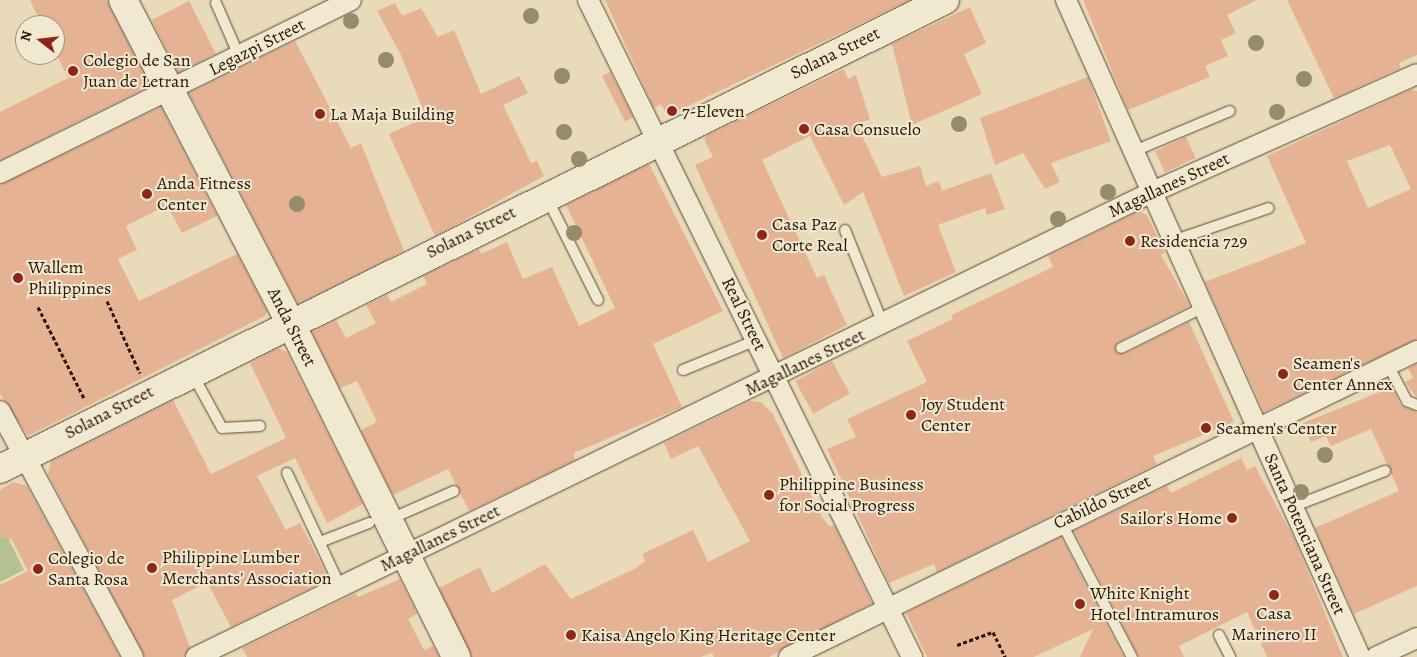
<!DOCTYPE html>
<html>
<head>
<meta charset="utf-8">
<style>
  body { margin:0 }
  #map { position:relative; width:1417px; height:657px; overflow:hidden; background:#e9dbba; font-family:Alegreya,serif }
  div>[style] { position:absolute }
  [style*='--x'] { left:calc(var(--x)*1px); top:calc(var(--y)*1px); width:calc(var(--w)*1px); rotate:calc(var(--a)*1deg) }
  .green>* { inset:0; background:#b4c192 }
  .building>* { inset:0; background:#e5b294; transform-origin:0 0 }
  .path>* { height:3px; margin-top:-1.5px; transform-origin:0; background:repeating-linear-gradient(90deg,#281702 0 4px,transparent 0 6.5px) }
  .roads { filter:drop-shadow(0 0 1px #584830) drop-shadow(0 0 1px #584830) }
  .lane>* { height:10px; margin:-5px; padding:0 5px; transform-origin:5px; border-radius:5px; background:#f1e8d2 }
  .street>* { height:20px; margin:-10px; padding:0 10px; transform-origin:10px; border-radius:10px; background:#f1e8d2 }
  .secondary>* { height:28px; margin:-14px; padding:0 14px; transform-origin:14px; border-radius:14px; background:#f1e8d2 }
  .trees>* { width:16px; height:16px; margin:-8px; border-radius:50%; background:#968b6c }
  .dots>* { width:14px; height:14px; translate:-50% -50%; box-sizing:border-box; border:2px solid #f1e8d2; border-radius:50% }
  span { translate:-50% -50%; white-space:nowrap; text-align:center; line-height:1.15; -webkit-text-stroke:4px #f1e8d2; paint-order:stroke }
  .street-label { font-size:18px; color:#281702 }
  .poi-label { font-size:18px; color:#281702 }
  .left { translate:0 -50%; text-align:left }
  .right { translate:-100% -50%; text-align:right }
  .north { position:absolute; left:15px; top:15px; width:50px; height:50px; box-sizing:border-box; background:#f1e8d2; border:1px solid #a1947f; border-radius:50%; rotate:286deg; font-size:14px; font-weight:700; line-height:20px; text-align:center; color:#281702 }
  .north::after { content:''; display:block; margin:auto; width:18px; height:22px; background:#8f2418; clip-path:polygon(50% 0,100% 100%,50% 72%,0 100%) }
</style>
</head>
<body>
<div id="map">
  <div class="green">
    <div style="clip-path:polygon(6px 534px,24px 570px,0 582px,0 537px)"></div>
  </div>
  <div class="building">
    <div style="clip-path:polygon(30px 0,106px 0,150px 86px,0 160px,0 112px,68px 78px,55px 51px,55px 25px,42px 25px)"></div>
    <div style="clip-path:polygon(605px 0,910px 0,667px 116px,661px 104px,654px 108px)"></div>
    <div style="clip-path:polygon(1083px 0,1257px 0,1227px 15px,1236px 33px,1221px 40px,1228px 56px,1205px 66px,1210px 77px,1128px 110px)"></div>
    <div style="clip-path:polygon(1287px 0,1417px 0,1417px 55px,1399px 63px,1401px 68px,1334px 98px)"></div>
    <div style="left:189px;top:1px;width:59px;height:42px;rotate:63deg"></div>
    <div style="clip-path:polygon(395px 3px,402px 16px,421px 8px,438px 37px,454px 30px,481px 94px,519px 76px,528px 93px,503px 105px,531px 163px,537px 161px,544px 176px,435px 236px,389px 134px,426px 117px,400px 53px,377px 11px)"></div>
    <div style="clip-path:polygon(970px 7px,986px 43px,964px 54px,982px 94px,912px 125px,892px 44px)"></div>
    <div style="clip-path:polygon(295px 41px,351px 148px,361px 143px,404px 251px,298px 304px,189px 93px)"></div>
    <div style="clip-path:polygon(844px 69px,848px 79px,856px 75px,870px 119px,856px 124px,882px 177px,920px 166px,926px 186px,939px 181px,942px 191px,991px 173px,1005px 209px,987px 215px,985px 208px,938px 225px,956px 272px,904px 296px,863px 192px,844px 205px,810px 136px,762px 160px,817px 278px,824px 275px,847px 325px,783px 358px,695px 165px,713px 157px,704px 139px,708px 135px)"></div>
    <div style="left:610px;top:72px;width:51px;height:9px;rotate:63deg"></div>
    <div style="clip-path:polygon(1088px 77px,1111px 141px,1051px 163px,1060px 182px,1045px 189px,1023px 153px,995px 165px,980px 118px)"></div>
    <div style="clip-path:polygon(evenodd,1410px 90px,1417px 91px,1417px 339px,1264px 412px,1205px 282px,1306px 243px,1267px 156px,1410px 90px,1390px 145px,1411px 189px,1368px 208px,1347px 161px,1390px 145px)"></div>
    <div style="clip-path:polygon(161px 107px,217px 216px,182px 233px,167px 205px,126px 226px,137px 250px,118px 259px,139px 301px,237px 254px,267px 311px,265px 316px,28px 436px,0 394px,0 185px)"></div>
    <div style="left:1186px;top:137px;width:23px;height:34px;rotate:65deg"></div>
    <div style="clip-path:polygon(649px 164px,723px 311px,653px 344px,682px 407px,574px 453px,575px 460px,469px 511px,448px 469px,393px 495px,361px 430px,377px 422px,357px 381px,340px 388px,312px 332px,336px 320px,346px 338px,376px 323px,366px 305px,387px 295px,391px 302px,427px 284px,423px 276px,479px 249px,481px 254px,507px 242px,523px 279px,552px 267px,579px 326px,615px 308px,566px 205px)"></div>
    <div style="clip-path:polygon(1139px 211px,1147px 215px,1165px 253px,1161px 255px,1190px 306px,1118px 342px,1115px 351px,1124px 354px,1189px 322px,1234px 422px,1153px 456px,1157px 464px,937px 572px,934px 564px,889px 583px,827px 449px,856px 437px,847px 419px,927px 382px,907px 341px,953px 319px,951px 315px,1053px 267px,1048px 256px)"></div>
    <div style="clip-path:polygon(278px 348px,287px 352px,363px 504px,327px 523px,295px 458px,257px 476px,286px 530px,300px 523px,329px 579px,231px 627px,207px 582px,172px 600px,190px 647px,184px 657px,145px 657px,48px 474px,51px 461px,173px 400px,211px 474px,286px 438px,250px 363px)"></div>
    <div style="left:832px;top:361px;width:37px;height:42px;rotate:61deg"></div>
    <div style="clip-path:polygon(1417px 364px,1417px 398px,1405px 382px,1413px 378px,1408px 368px)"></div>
    <div style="clip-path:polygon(1392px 387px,1401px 405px,1417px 412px,1417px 586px,1354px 614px,1315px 528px,1399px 491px,1371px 429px,1331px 446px,1326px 436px,1311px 442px,1303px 423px)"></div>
    <div style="clip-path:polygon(750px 401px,761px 402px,773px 414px,822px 517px,830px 527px,834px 525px,872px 603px,769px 657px,714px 657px,712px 653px,701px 657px,471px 657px,439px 588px,480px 567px,492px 593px,545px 564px,571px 599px,636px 568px,645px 561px,642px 554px,693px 530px,708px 562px,750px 541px,698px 446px,671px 459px,664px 443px)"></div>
    <div style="clip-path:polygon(1241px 458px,1247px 470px,1255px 466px,1294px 538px,1343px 657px,1267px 657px,1247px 612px,1179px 646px,1184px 657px,1139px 657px,1074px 531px,1167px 486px,1171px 493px)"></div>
    <div style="clip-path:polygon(13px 482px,27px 486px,120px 657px,0 657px,0 585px,28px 571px,12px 540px,0 536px,0 490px)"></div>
    <div style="clip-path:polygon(1061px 537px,1124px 657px,1080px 657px,1093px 629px,1034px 657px,927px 657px,906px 613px)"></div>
    <div style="clip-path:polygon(400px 579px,417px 614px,408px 619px,424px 650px,433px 646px,439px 657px,247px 657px,242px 648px,356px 593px,358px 597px)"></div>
  </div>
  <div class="path">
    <div style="--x:107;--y:301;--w:79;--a:65.4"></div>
    <div style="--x:38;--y:307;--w:104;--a:63.2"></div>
    <div style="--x:957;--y:645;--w:38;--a:-20"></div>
    <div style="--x:993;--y:632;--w:28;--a:64"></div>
  </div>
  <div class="roads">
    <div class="lane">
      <div style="--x:216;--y:3;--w:58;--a:66.5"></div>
      <div style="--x:1132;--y:152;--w:106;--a:-22.7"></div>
      <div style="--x:547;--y:198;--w:114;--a:63.4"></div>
      <div style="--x:845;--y:230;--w:101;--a:68"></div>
      <div style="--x:1172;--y:241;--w:102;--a:-18.8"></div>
      <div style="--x:1121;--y:348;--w:90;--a:-26.3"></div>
      <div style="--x:1388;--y:365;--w:41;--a:62.2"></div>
      <div style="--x:1407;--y:401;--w:11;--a:22"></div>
      <div style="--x:683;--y:370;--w:80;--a:-22.1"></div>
      <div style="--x:193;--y:375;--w:60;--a:61.3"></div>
      <div style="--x:222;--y:428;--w:38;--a:-3"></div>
      <div style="--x:287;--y:473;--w:125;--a:64.9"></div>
      <div style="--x:1292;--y:507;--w:100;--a:-21.2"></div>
      <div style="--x:388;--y:520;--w:72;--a:-23.7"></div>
      <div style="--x:1061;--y:522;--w:153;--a:62.3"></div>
      <div style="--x:320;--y:542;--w:53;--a:-21.2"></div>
      <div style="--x:1219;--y:635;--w:25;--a:63"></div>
    </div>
    <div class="street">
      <div style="--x:588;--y:0;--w:733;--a:63.75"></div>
      <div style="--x:1066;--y:0;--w:720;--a:65.89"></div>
      <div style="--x:0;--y:173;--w:391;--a:-26.2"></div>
      <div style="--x:0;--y:411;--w:280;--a:61.6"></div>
      <div style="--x:196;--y:657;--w:1061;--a:-25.94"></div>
      <div style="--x:1150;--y:193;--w:292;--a:-24"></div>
      <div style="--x:789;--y:657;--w:699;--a:-25.98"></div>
      <div style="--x:1376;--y:657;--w:45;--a:-24.9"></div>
    </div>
    <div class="secondary">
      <div style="--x:123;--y:0;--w:363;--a:62.6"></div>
      <div style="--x:290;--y:322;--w:374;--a:63.6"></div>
      <div style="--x:0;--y:469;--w:1055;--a:-26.4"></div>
    </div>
  </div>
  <div class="trees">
    <div style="left:531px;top:16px"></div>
    <div style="left:351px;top:21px"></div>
    <div style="left:1256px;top:43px"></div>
    <div style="left:386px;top:60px"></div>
    <div style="left:562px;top:76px"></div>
    <div style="left:1304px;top:79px"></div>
    <div style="left:1277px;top:112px"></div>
    <div style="left:959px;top:124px"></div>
    <div style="left:564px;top:132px"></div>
    <div style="left:579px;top:159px"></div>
    <div style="left:1108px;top:192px"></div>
    <div style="left:297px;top:204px"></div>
    <div style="left:1058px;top:219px"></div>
    <div style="left:574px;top:233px"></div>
    <div style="left:1325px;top:455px"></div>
    <div style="left:1301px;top:492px"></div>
  </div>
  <div class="dots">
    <div style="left:73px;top:71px;background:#8f2418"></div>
    <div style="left:672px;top:111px;background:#8f2418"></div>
    <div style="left:320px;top:114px;background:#8f2418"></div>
    <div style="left:804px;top:129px;background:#8f2418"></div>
    <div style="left:147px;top:194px;background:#8f2418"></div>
    <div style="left:762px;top:235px;background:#8f2418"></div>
    <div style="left:1130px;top:241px;background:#8f2418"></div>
    <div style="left:18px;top:278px;background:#8f2418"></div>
    <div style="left:1283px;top:374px;background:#8f2418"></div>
    <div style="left:911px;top:415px;background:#8f2418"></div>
    <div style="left:1206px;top:428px;background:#8f2418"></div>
    <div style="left:769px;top:495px;background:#8f2418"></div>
    <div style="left:1232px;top:518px;background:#8f2418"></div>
    <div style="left:152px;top:568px;background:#8f2418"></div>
    <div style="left:38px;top:569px;background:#8f2418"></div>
    <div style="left:1274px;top:595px;background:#8f2418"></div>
    <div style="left:1080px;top:604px;background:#8f2418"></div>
    <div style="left:571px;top:635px;background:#8f2418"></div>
  </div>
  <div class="street-label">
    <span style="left:257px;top:47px;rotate:-27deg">Legazpi Street</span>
    <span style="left:835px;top:53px;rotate:-26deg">Solana Street</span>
    <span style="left:1169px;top:185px;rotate:-25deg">Magallanes Street</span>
    <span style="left:471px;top:232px;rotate:-26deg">Solana Street</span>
    <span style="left:744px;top:314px;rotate:64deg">Real Street</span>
    <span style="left:292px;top:327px;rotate:63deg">Anda Street</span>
    <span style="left:805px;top:362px;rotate:-26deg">Magallanes Street</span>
    <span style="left:109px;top:412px;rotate:-27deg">Solana Street</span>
    <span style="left:1102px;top:502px;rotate:-25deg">Cabildo Street</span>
    <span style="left:1305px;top:534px;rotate:66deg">Santa Potenciana Street</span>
    <span style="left:440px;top:538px;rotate:-26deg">Magallanes Street</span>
  </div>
  <div class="poi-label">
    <span class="left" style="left:83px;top:71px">Colegio de San<br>Juan de Letran</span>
    <span class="left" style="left:682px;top:111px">7-Eleven</span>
    <span class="left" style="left:330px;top:114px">La Maja Building</span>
    <span class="left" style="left:814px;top:129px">Casa Consuelo</span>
    <span class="left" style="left:157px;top:194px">Anda Fitness<br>Center</span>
    <span class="left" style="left:772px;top:235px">Casa Paz<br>Corte Real</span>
    <span class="left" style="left:1140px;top:241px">Residencia 729</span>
    <span class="left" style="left:28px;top:278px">Wallem<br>Philippines</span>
    <span class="left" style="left:1293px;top:374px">Seamen's<br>Center Annex</span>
    <span class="left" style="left:921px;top:415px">Joy Student<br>Center</span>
    <span class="left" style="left:1216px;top:428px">Seamen's Center</span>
    <span class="left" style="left:779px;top:495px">Philippine Business<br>for Social Progress</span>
    <span class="right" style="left:1222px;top:518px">Sailor's Home</span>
    <span class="left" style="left:162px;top:568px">Philippine Lumber<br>Merchants' Association</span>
    <span class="left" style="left:48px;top:569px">Colegio de<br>Santa Rosa</span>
    <span class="left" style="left:1090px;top:604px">White Knight<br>Hotel Intramuros</span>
    <span style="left:1274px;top:624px">Casa<br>Marinero II</span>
    <span class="left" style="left:581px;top:635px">Kaisa Angelo King Heritage Center</span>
  </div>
  <div class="north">N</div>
</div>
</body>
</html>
